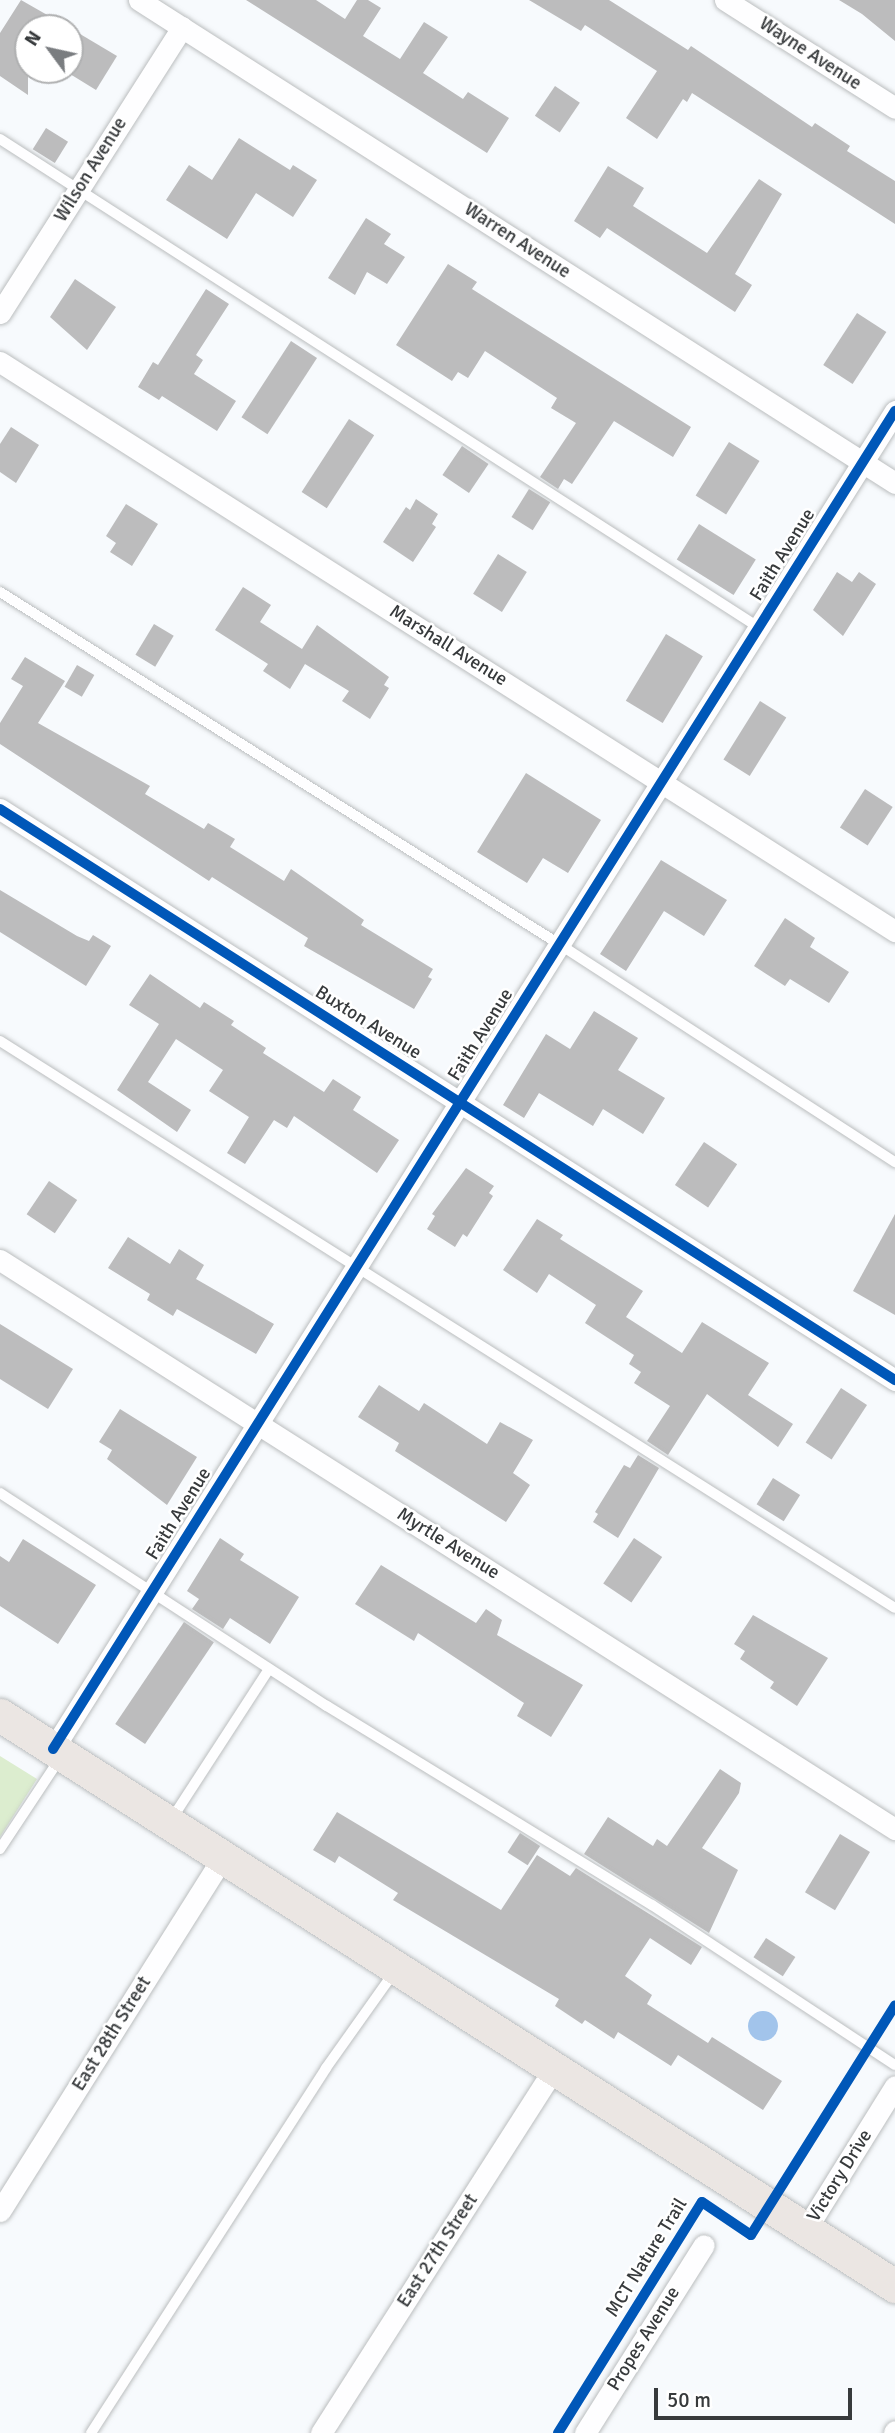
<!DOCTYPE html>
<html>
<head>
<meta charset="utf-8">
<style>
  body { margin:0 }
  #map { position:relative; width:895px; height:2433px; overflow:hidden; background:#f7fafd; font-family:Signika,sans-serif }
  div>[style] { position:absolute }
  [style*='--x'] { left:calc(var(--x)*1px); top:calc(var(--y)*1px); width:calc(var(--w)*1px); rotate:calc(var(--a)*1deg) }
  .green>* { inset:0; background:#dcedcf }
  .water>* { inset:0; background:#a2c4eb }
  .round { border-radius:50% }
  .building>* { inset:0; background:#bcbcbd; transform-origin:0 0 }
  .roads { filter:drop-shadow(0 0 2px #bbbebf) drop-shadow(0 0 2px #bbbebf) }
  .lane>* { height:10px; margin:-5px; padding:0 5px; transform-origin:5px; border-radius:5px; background:#fefeff }
  .street>* { height:21px; margin:-10.5px; padding:0 10.5px; transform-origin:10.5px; border-radius:10.5px; background:#fefeff }
  .primary>* { height:33px; margin:-16.5px; padding:0 16.5px; transform-origin:16.5px; border-radius:16.5px; background:#ebe6e3 }
  .cycleway>* { height:10px; margin:-5px; padding:0 5px; transform-origin:5px; border-radius:5px; background:#0057b8 }
  span { translate:-50% -50%; white-space:nowrap; text-align:center; line-height:1.15; -webkit-text-stroke:5px #fff; paint-order:stroke }
  .street-label { font-size:19px; color:#373a3c }
  .north { position:absolute; left:14px; top:14px; width:70px; height:70px; box-sizing:border-box; background:#fff; border:2px solid #afb0b1; border-radius:50%; rotate:303deg; font-size:19px; font-weight:700; line-height:28px; text-align:center; color:#373a3c }
  .north::after { content:''; display:block; margin:auto; width:24px; height:32px; background:#7a7d80; clip-path:polygon(50% 0,100% 100%,50% 72%,0 100%) }
  .scale { position:absolute; left:654px; top:2388px; width:198px; height:32px; box-sizing:border-box; border:4px solid #373a3c; border-top:0; padding-left:9px; font-size:21px; line-height:24px; white-space:nowrap; color:#373a3c; -webkit-text-stroke:5px #fff; paint-order:stroke }
</style>
</head>
<body>
<div id="map">
  <div class="green">
    <div style="clip-path:polygon(0 1756px,37px 1779px,0 1837px)"></div>
  </div>
  <div class="water">
    <div class="round" style="left:748px;top:2011px;width:30px;height:30px"></div>
  </div>
  <div class="building">
    <div style="clip-path:polygon(21px 0,70px 28px,28px 28px,28px 95px,0 76px,0 33px)"></div>
    <div style="clip-path:polygon(246px 0,316px 0,345px 19px,357px 0,368px 0,381px 8px,363px 36px,400px 59px,424px 22px,448px 37px,423px 73px,463px 99px,468px 92px,509px 118px,487px 153px)"></div>
    <div style="clip-path:polygon(529px 0,609px 0,688px 50px,691px 46px,812px 127px,815px 123px,850px 146px,847px 151px,895px 181px,895px 224px,692px 93px,687px 102px,683px 99px,657px 139px,626px 118px,657px 71px,585px 25px,581px 31px)"></div>
    <div style="clip-path:polygon(839px 0,895px 0,895px 41px,862px 14px)"></div>
    <div style="clip-path:polygon(70px 28px,117px 56px,96px 90px,70px 74px)"></div>
    <div style="left:555px;top:86px;width:30px;height:36px;rotate:34deg"></div>
    <div style="left:46px;top:128px;width:26px;height:25px;rotate:32deg"></div>
    <div style="clip-path:polygon(239px 138px,290px 170px,293px 165px,317px 180px,293px 217px,256px 193px,227px 239px,166px 200px,189px 165px,212px 180px)"></div>
    <div style="clip-path:polygon(608px 166px,644px 188px,633px 206px,707px 253px,759px 179px,782px 194px,735px 274px,752px 285px,735px 312px,607px 228px,600px 238px,574px 221px)"></div>
    <div style="clip-path:polygon(366px 218px,391px 234px,384px 244px,405px 257px,387px 284px,367px 272px,355px 295px,328px 278px)"></div>
    <div style="clip-path:polygon(448px 264px,477px 282px,472px 289px,691px 427px,673px 457px,614px 421px,572px 484px,564px 479px,558px 489px,540px 477px,576px 423px,551px 408px,557px 398px,485px 351px,468px 378px,458px 372px,452px 381px,396px 345px)"></div>
    <div style="clip-path:polygon(75px 279px,116px 307px,87px 350px,50px 317px)"></div>
    <div style="clip-path:polygon(206px 289px,229px 304px,196px 355px,203px 360px,194px 374px,236px 401px,217px 431px,162px 396px,159px 400px,138px 387px,153px 362px,158px 365px)"></div>
    <div style="left:857px;top:313px;width:35px;height:62px;rotate:33deg"></div>
    <div style="left:291px;top:341px;width:31px;height:91px;rotate:33deg"></div>
    <div style="left:349px;top:419px;width:30px;height:87px;rotate:33deg"></div>
    <div style="clip-path:polygon(11px 427px,39px 445px,16px 483px,0 472px,0 444px)"></div>
    <div style="left:729px;top:442px;width:36px;height:63px;rotate:32deg"></div>
    <div style="left:462px;top:446px;width:32px;height:35px;rotate:34deg"></div>
    <div style="left:529px;top:489px;width:25px;height:33px;rotate:32deg"></div>
    <div style="clip-path:polygon(416px 499px,438px 514px,432px 524px,436px 527px,413px 562px,383px 542px,406px 507px,410px 510px)"></div>
    <div style="clip-path:polygon(126px 504px,158px 524px,132px 566px,110px 552px,116px 543px,106px 536px)"></div>
    <div style="left:699px;top:524px;width:67px;height:42px;rotate:32deg"></div>
    <div style="left:498px;top:554px;width:34px;height:47px;rotate:32deg"></div>
    <div style="clip-path:polygon(837px 572px,852px 582px,859px 572px,876px 584px,843px 636px,813px 610px)"></div>
    <div style="clip-path:polygon(243px 587px,271px 605px,260px 622px,302px 649px,317px 625px,389px 677px,384px 685px,389px 688px,370px 719px,342px 701px,349px 691px,305px 664px,290px 689px,263px 671px,268px 664px,215px 630px)"></div>
    <div style="left:154px;top:624px;width:23px;height:36px;rotate:31deg"></div>
    <div style="left:666px;top:634px;width:43px;height:78px;rotate:31deg"></div>
    <div style="clip-path:polygon(25px 657px,65px 681px,38px 723px,150px 786px,145px 794px,204px 829px,208px 823px,235px 839px,230px 847px,284px 881px,291px 869px,364px 920px,361px 925px,433px 969px,428px 977px,432px 979px,414px 1009px,304px 946px,308px 938px,212px 877px,209px 881px,0 744px,0 723px,23px 686px,11px 679px)"></div>
    <div style="left:77px;top:665px;width:20px;height:25px;rotate:30deg"></div>
    <div style="left:760px;top:701px;width:31px;height:69px;rotate:32deg"></div>
    <div style="clip-path:polygon(526px 773px,601px 820px,568px 873px,543px 858px,527px 883px,477px 852px)"></div>
    <div style="left:865px;top:789px;width:33px;height:46px;rotate:33deg"></div>
    <div style="clip-path:polygon(661px 860px,727px 900px,704px 936px,664px 911px,626px 971px,600px 954px)"></div>
    <div style="clip-path:polygon(0 890px,77px 936px,89px 941px,93px 935px,111px 946px,86px 986px,0 932px)"></div>
    <div style="clip-path:polygon(785px 918px,815px 938px,810px 947px,849px 972px,829px 1003px,790px 979px,785px 986px,754px 966px)"></div>
    <div style="clip-path:polygon(150px 974px,200px 1008px,204px 1002px,234px 1021px,231px 1025px,266px 1048px,263px 1053px,324px 1092px,333px 1079px,361px 1097px,353px 1110px,399px 1140px,377px 1173px,294px 1116px,287px 1128px,274px 1120px,245px 1164px,227px 1153px,249px 1117px,209px 1091px,223px 1070px,176px 1039px,148px 1082px,191px 1110px,177px 1132px,117px 1090px,159px 1024px,129px 1005px)"></div>
    <div style="clip-path:polygon(594px 1011px,638px 1038px,618px 1070px,665px 1098px,643px 1134px,603px 1109px,593px 1126px,539px 1093px,524px 1118px,503px 1105px,546px 1034px,570px 1049px)"></div>
    <div style="left:704px;top:1142px;width:40px;height:52px;rotate:34deg"></div>
    <div style="clip-path:polygon(466px 1168px,494px 1186px,489px 1193px,493px 1196px,467px 1237px,463px 1234px,455px 1247px,427px 1229px,435px 1216px,432px 1214px)"></div>
    <div style="left:49px;top:1181px;width:34px;height:40px;rotate:34deg"></div>
    <div style="clip-path:polygon(895px 1214px,895px 1315px,853px 1291px)"></div>
    <div style="clip-path:polygon(537px 1219px,563px 1235px,560px 1239px,643px 1291px,626px 1317px,682px 1353px,702px 1322px,769px 1363px,748px 1395px,793px 1424px,778px 1447px,707px 1394px,668px 1455px,647px 1441px,670px 1406px,634px 1383px,641px 1372px,629px 1364px,634px 1355px,585px 1323px,596px 1305px,549px 1274px,537px 1293px,503px 1270px)"></div>
    <div style="clip-path:polygon(128px 1237px,170px 1264px,179px 1249px,204px 1265px,196px 1279px,274px 1324px,256px 1354px,177px 1309px,173px 1316px,147px 1300px,150px 1294px,108px 1268px)"></div>
    <div style="clip-path:polygon(0 1324px,73px 1369px,48px 1409px,0 1379px)"></div>
    <div style="clip-path:polygon(379px 1385px,419px 1411px,424px 1403px,487px 1444px,500px 1422px,533px 1440px,513px 1473px,530px 1485px,506px 1522px,395px 1451px,399px 1443px,358px 1417px)"></div>
    <div style="left:841px;top:1388px;width:31px;height:65px;rotate:33deg"></div>
    <div style="clip-path:polygon(120px 1409px,197px 1457px,167px 1505px,107px 1459px,112px 1450px,99px 1442px)"></div>
    <div style="clip-path:polygon(638px 1455px,659px 1468px,618px 1538px,593px 1522px,598px 1514px,595px 1512px,624px 1465px,630px 1468px)"></div>
    <div style="left:773px;top:1478px;width:32px;height:31px;rotate:32deg"></div>
    <div style="clip-path:polygon(220px 1538px,244px 1554px,240px 1560px,299px 1597px,270px 1644px,230px 1618px,223px 1629px,192px 1609px,199px 1599px,187px 1591px)"></div>
    <div style="left:634px;top:1538px;width:34px;height:55px;rotate:34deg"></div>
    <div style="clip-path:polygon(23px 1539px,96px 1585px,58px 1644px,0 1606px,0 1556px,9px 1562px)"></div>
    <div style="clip-path:polygon(381px 1565px,476px 1623px,486px 1609px,502px 1620px,497px 1635px,583px 1685px,551px 1737px,517px 1716px,524px 1703px,418px 1633px,414px 1641px,355px 1604px)"></div>
    <div style="clip-path:polygon(753px 1615px,828px 1658px,797px 1706px,770px 1688px,774px 1682px,740px 1659px,745px 1651px,734px 1644px)"></div>
    <div style="left:184px;top:1622px;width:36px;height:123px;rotate:34deg"></div>
    <div style="clip-path:polygon(720px 1769px,741px 1783px,739px 1793px,702px 1848px,738px 1870px,709px 1933px,584px 1854px,608px 1817px,653px 1846px,657px 1839px,667px 1846px)"></div>
    <div style="clip-path:polygon(337px 1812px,501px 1910px,537px 1855px,570px 1876px,576px 1868px,702px 1947px,691px 1965px,650px 1938px,625px 1976px,652px 1995px,647px 2004px,708px 2043px,712px 2037px,782px 2081px,763px 2110px,678px 2055px,671px 2066px,618px 2032px,614px 2039px,585px 2020px,582px 2024px,555px 2006px,559px 1999px,393px 1900px,398px 1893px,339px 1856px,335px 1863px,313px 1850px)"></div>
    <div style="left:520px;top:1833px;width:24px;height:23px;rotate:33deg"></div>
    <div style="left:840px;top:1834px;width:35px;height:68px;rotate:31deg"></div>
    <div style="left:766px;top:1938px;width:35px;height:23px;rotate:33deg"></div>
  </div>
  <div class="roads">
    <div class="lane">
      <div style="--x:0;--y:139;--w:902;--a:32.77"></div>
      <div style="--x:0;--y:592;--w:661;--a:32.2"></div>
      <div style="--x:559;--y:944;--w:401;--a:33"></div>
      <div style="--x:0;--y:1041;--w:1059;--a:32.36"></div>
      <div style="--x:0;--y:1493;--w:390;--a:33.1"></div>
      <div style="--x:327;--y:1706;--w:381;--a:31.5"></div>
      <div style="--x:652;--y:1905;--w:291;--a:33.4"></div>
      <div style="--x:171;--y:1820;--w:180;--a:-57"></div>
      <div style="--x:0;--y:1849;--w:110;--a:-56.5"></div>
      <div style="--x:91;--y:2433;--w:434;--a:-57.2"></div>
      <div style="--x:326;--y:2068;--w:119;--a:-54.6"></div>
    </div>
    <div class="street">
      <div style="--x:139;--y:0;--w:897;--a:32.57"></div>
      <div style="--x:725;--y:0;--w:201;--a:32.4"></div>
      <div style="--x:0;--y:313;--w:339;--a:-57.5"></div>
      <div style="--x:0;--y:362;--w:1061;--a:32.45"></div>
      <div style="--x:0;--y:809;--w:1062;--a:32.54"></div>
      <div style="--x:0;--y:1260;--w:1061;--a:32.45"></div>
      <div style="--x:53;--y:1749;--w:1581;--a:-57.82"></div>
      <div style="--x:0;--y:2211;--w:418;--a:-57.8"></div>
      <div style="--x:806;--y:2229;--w:168;--a:-58.1"></div>
      <div style="--x:321;--y:2433;--w:433;--a:-57.4"></div>
      <div style="--x:585;--y:2433;--w:222;--a:-57.7"></div>
      <div style="--x:894;--y:2433;--w:2;--a:-63"></div>
    </div>
    <div class="primary">
      <div style="--x:0;--y:1715;--w:1062;--a:32.54"></div>
    </div>
  </div>
  <div class="cycleway">
    <div style="--x:0;--y:809;--w:1062;--a:32.54"></div>
    <div style="--x:53;--y:1749;--w:1581;--a:-57.82"></div>
    <div style="--x:558;--y:2433;--w:272;--a:-58.1"></div>
    <div style="--x:702;--y:2202;--w:59;--a:34"></div>
    <div style="--x:751;--y:2235;--w:271;--a:-57.9"></div>
  </div>
  <div class="street-label">
    <span style="left:810px;top:54px;rotate:33deg">Wayne Avenue</span>
    <span style="left:91px;top:170px;rotate:-58deg">Wilson Avenue</span>
    <span style="left:517px;top:241px;rotate:33deg">Warren Avenue</span>
    <span style="left:783px;top:555px;rotate:-58deg">Faith Avenue</span>
    <span style="left:448px;top:646px;rotate:32deg">Marshall Avenue</span>
    <span style="left:368px;top:1023px;rotate:32deg">Buxton Avenue</span>
    <span style="left:481px;top:1035px;rotate:-58deg">Faith Avenue</span>
    <span style="left:179px;top:1514px;rotate:-58deg">Faith Avenue</span>
    <span style="left:448px;top:1544px;rotate:32deg">Myrtle Avenue</span>
    <span style="left:112px;top:2034px;rotate:-58deg">East 28th Street</span>
    <span style="left:840px;top:2176px;rotate:-58deg">Victory Drive</span>
    <span style="left:438px;top:2251px;rotate:-57deg">East 27th Street</span>
    <span style="left:647px;top:2258px;rotate:-58deg">MCT Nature Trail</span>
    <span style="left:644px;top:2339px;rotate:-58deg">Propes Avenue</span>
  </div>
  <div class="north">N</div>
  <div class="scale">50 m</div>
</div>
</body>
</html>
